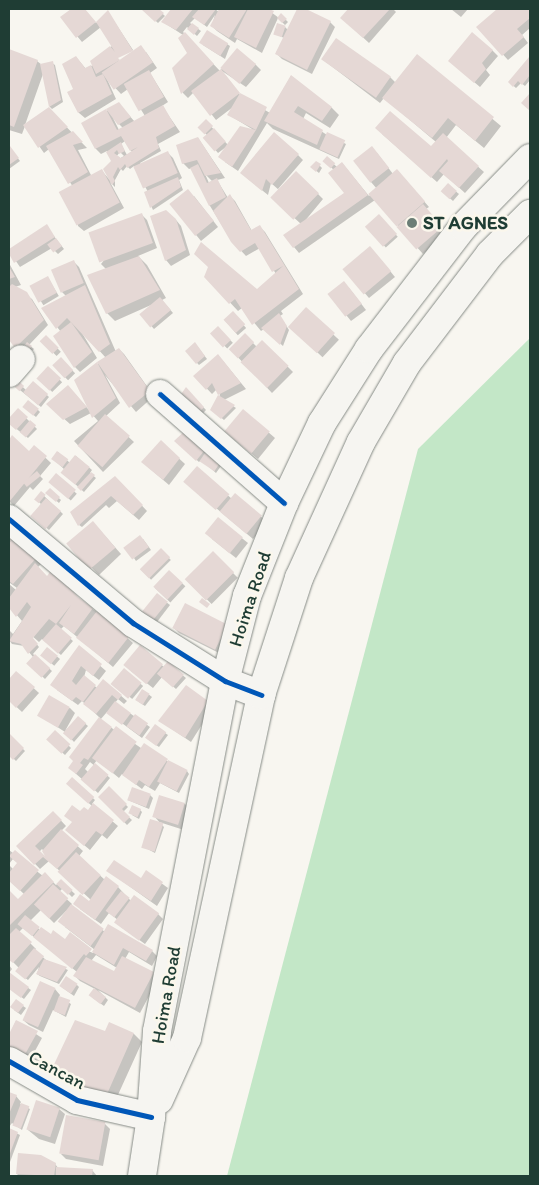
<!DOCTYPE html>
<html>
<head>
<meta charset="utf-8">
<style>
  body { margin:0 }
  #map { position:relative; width:539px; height:1185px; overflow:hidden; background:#f8f6f0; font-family:Itim,sans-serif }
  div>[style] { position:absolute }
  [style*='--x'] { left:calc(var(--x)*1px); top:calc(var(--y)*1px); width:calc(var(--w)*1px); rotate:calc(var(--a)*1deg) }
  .green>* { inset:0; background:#c3e7c7 }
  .shadow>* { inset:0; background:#0003; transform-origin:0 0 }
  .building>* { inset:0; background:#e5d8d5; transform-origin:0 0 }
  .roads { filter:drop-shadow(0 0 1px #868b86) drop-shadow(0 0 1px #868b86) }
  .minor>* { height:28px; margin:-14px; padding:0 14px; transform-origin:14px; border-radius:14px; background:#f6f5f1 }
  .major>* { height:28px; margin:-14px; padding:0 14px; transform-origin:14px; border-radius:14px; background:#f6f5f1 }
  .cycleway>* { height:5px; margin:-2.5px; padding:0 2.5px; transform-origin:2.5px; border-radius:2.5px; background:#0057b8 }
  .dots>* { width:14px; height:14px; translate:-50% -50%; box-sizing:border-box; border:2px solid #fbf7ec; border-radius:50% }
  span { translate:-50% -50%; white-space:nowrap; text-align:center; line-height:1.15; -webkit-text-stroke:5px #fbf7ec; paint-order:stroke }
  .poi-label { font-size:19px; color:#1f3d34; font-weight:700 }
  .left { translate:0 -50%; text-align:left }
  .street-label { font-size:19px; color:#1f3d34 }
  .frame { position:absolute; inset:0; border:10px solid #1f3d34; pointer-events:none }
</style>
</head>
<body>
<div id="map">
  <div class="green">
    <div style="clip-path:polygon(530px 338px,530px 1176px,227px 1176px,418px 449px)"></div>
  </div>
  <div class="shadow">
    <div style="clip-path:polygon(evenodd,73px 9px,84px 9px,96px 23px,108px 12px,133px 50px,116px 57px,120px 62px,146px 52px,157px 68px,150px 73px,168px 102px,162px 106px,180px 132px,158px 144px,161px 151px,140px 163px,141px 165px,168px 153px,173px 158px,182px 178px,179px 180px,183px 190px,153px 210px,145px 193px,148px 192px,134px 166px,130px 169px,127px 166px,123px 171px,121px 169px,115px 180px,115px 187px,110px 182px,124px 208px,84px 231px,78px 226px,73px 187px,49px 149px,44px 153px,25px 126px,22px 134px,9px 130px,9px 51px,37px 61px,42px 65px,52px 63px,55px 65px,63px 102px,52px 109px,50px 107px,43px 74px,25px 125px,49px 109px,87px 148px,78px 150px,92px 177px,102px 171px,109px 179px,113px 161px,107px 151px,101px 154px,96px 149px,83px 124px,119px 104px,135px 122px,145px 116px,128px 89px,121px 94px,107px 79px,116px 99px,85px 118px,79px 113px,68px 93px,74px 90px,76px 57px,86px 69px,93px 65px,91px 62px,112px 46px,101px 27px,82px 42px,62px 18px,73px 9px,113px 118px,123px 128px,119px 130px,113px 118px,73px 9px,125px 141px,132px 152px,127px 155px,121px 144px,125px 141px,73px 9px,120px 152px,124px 156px,119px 159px,116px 157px,120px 152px)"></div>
    <div style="clip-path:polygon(143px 9px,157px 9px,165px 16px,158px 23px)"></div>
    <div style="clip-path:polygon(172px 9px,215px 9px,219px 12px,220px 9px,267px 9px,279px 18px,281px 15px,288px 22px,285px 25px,278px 18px,262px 53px,237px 39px,235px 43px,217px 31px,212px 26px,215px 15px,207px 27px,195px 18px,190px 23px,201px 31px,197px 36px,187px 27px,183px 32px,220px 71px,237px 50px,256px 65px,261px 70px,246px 87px,222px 71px,241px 96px,270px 113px,291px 76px,332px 108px,339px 115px,330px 128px,306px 113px,303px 119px,327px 135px,346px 144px,339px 159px,273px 129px,267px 123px,238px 171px,225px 162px,226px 147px,218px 153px,205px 138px,207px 135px,200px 128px,206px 121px,228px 145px,252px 129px,229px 115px,233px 107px,216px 120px,194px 92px,188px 98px,183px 93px,173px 69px,189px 53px,183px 35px,163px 22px)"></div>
    <div style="clip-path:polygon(298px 9px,304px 9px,330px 22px,335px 27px,312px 74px,282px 59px,276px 53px,284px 38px,274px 33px,285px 27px,288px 30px)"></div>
    <div style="clip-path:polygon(350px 9px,393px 9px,396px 12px,369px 43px,342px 18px)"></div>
    <div style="clip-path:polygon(451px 9px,468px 9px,461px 17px)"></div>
    <div style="clip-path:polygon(499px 9px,530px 9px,530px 28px,522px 35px,528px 43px,508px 60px,478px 27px)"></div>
    <div style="clip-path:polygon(227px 44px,230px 46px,225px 59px,203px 45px)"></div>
    <div style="clip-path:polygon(492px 50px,498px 56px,486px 70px,490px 75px,480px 87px,455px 66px)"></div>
    <div style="clip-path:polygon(417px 56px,501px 126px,484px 148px,456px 125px,446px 138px,484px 172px,465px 193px,444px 174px,437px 182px,382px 134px,431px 147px,436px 142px,384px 98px,380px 103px,322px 59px,390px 77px,396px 83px)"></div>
    <div style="clip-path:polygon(529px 59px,530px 80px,525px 86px,521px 83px,516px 88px,509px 82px)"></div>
    <div style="clip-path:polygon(evenodd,198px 138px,225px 178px,217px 180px,228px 198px,230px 196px,235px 201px,252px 231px,260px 227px,265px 232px,303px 294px,281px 311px,283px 314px,280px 316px,289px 330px,283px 346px,264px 329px,261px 331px,242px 308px,238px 311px,206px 277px,262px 295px,276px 274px,260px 248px,246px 256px,232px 241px,210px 206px,192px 168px,189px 169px,183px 163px,198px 138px,205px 174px,212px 181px,209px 183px,205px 174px)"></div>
    <div style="clip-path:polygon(10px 148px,20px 161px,9px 169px,9px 149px)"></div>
    <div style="clip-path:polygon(377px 153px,393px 174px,402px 176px,429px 207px,426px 209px,447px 233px,423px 254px,375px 200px,299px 253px,294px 247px,301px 224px,278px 203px,280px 191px,271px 183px,268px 195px,247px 178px,298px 155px,303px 160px,278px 189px,318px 194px,323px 199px,304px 222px,345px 193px,334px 170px,324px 161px,327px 158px,337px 167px,342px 163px,369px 196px,377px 189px,371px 182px)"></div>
    <div style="clip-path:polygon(316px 162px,322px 168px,319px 173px,314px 169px)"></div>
    <div style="clip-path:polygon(448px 185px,459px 194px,453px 201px,445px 194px)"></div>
    <div style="clip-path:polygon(194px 196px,218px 227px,201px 241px,171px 204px)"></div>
    <div style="clip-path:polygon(141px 214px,147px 220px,157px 248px,138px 256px,147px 265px,166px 298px,162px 300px,173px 313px,154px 329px,141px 314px,151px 305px,115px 321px,107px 313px,106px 269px,101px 264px)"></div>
    <div style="left:379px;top:216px;width:28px;height:16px;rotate:48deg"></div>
    <div style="clip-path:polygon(151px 217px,176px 220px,181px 226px,190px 255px,171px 266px,166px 260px)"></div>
    <div style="clip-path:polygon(46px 226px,64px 249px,58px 254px,52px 248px,20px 267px,9px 251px)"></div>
    <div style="clip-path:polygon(375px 253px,395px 277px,369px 298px,344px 269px)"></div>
    <div style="clip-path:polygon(74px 262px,79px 267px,116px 352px,119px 349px,124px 354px,154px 396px,136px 412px,105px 375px,120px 403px,106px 416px,134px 442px,103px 472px,74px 441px,98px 421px,91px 413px,70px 424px,53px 409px,73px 392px,89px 410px,76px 380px,106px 358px,79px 328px,97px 358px,80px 372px,75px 367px,61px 332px,43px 309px,66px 296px,62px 292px)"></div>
    <div style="clip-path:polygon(9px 263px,21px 285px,15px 287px,32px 299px,48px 325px,29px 345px,34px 349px,29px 354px,16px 347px,9px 338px)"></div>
    <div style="left:48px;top:278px;width:21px;height:18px;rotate:59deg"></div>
    <div style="clip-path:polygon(349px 288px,366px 310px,351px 321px,329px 294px)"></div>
    <div style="left:306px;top:309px;width:45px;height:24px;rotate:43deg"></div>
    <div style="left:233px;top:313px;width:20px;height:11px;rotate:49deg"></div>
    <div style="left:218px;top:328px;width:21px;height:8px;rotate:45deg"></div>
    <div style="clip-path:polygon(245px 335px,257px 347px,262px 341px,293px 372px,272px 393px,231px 350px)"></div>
    <div style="left:46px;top:337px;width:21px;height:6px;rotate:45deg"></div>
    <div style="clip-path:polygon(197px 346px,207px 359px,199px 365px,186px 351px)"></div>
    <div style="left:61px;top:359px;width:20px;height:10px;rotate:45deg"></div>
    <div style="clip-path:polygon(223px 361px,246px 389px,224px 400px,236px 408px,224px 420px,211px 409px,220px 395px,217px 389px,212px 394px,195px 376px)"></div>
    <div style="left:48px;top:368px;width:20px;height:14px;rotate:45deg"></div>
    <div style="clip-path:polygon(13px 378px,26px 390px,33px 382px,49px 397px,41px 407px,10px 382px)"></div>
    <div style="clip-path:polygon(186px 389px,206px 410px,196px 421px)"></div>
    <div style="clip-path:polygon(26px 409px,38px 410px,40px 412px,36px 417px)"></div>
    <div style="clip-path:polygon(18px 410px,37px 429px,28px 438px,9px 423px)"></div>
    <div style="clip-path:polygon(243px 410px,275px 438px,258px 459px,231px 437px)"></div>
    <div style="clip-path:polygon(13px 437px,29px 453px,34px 447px,51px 463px,40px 476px,43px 479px,33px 490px,30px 487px,14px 506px,9px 501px,9px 442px)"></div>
    <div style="clip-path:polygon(176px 441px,209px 449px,205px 454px,221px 466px,216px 473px,201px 460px,199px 462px)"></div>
    <div style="clip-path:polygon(161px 442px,185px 464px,169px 485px,148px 467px)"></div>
    <div style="clip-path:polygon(58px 452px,70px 463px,76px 456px,92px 470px,90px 473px,96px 478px,84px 492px,65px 475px,65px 470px,53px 459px)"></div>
    <div style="clip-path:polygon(197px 468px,232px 499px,236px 495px,267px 522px,253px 539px,191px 487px)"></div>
    <div style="left:56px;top:475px;width:28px;height:9px;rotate:42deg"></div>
    <div style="clip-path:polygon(115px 477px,147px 511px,139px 520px,117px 501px,109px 508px,106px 505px,82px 527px,79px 525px)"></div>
    <div style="clip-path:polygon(50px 490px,61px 500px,59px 503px,47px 493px)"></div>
    <div style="clip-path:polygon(41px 493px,63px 514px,49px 530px,32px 516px,41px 504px,36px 499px)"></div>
    <div style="clip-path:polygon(218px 519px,248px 543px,236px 558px,212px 539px)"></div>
    <div style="clip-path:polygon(98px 528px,121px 554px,99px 575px,69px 545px)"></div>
    <div style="clip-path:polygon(evenodd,9px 534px,44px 561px,38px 567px,47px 578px,97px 612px,133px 643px,113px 667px,64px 626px,60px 630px,73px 641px,61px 655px,42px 639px,39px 642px,31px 635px,30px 636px,39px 647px,33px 654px,52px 671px,45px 679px,28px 663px,33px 657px,24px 646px,12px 644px,9px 640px,9px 630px,13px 634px,22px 621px,9px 606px,9px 534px,10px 583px,17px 588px,16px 590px,9px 584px,10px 583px)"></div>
    <div style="clip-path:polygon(143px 539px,151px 550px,136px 561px,134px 558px)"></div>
    <div style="left:161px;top:550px;width:14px;height:28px;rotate:45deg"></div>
    <div style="left:213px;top:553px;width:35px;height:37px;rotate:45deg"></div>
    <div style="left:170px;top:572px;width:21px;height:22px;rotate:43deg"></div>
    <div style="clip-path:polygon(157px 595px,170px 605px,157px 622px,147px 614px)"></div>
    <div style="clip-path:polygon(174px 628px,232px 632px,221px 654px,179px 633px)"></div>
    <div style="clip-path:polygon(evenodd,79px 647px,106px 671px,99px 680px,86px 670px,84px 677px,97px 688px,104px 681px,127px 701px,124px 704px,118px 699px,115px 703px,150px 727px,142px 738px,107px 712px,100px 720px,141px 748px,187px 771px,189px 774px,179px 793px,160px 783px,155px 791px,145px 785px,142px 789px,122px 774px,119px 778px,97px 760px,94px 764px,110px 778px,98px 793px,75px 773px,74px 761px,70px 757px,100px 718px,82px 701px,78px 705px,57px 690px,79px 647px,90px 762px,95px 766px,89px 773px,85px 769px,90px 762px)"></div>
    <div style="clip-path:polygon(140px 647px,164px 667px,168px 663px,186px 678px,176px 689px,162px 677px,153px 688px,131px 671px)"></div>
    <div style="left:47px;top:648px;width:17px;height:9px;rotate:40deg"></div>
    <div style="left:124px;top:670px;width:25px;height:17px;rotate:40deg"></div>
    <div style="clip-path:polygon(16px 672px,39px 693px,22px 712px,9px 700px,9px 681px)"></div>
    <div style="clip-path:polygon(187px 687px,213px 707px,191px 742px,160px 721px)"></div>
    <div style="clip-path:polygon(143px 690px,152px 697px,145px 706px,139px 702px)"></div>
    <div style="clip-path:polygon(70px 708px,75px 713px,65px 731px,78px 718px,88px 726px,74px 742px,65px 732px,39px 715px)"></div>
    <div style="clip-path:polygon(55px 732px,71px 748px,65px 755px,48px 740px)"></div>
    <div style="clip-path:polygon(165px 733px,168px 735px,159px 747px,149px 740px)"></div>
    <div style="clip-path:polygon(10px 736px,25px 751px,16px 761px,9px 754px)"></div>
    <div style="clip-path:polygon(72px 779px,95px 800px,92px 804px,118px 826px,107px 839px,102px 835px,90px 850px,72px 835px,80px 813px,88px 811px,92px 806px,69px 785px)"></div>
    <div style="clip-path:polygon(109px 788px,128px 807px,123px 812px,132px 820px,127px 825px,100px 797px)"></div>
    <div style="clip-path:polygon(150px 795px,153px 798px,149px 809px,128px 800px)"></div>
    <div style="clip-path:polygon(160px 796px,185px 804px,190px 809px,184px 830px,159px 822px,164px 827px,155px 853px,142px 846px,161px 824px,154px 816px)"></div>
    <div style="clip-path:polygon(140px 810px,142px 812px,139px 819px,132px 815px)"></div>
    <div style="clip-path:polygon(evenodd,53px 812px,66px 826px,61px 831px,83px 851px,79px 856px,105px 880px,118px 887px,131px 901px,158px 914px,163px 919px,145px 944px,121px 927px,118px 920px,109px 913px,101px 924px,80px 909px,91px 900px,49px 861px,40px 869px,18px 846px,53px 812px,42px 849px,47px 855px,45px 857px,39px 852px,42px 849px)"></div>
    <div style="clip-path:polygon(evenodd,9px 850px,43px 876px,45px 874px,56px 885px,61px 881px,75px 894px,72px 897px,63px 888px,59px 892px,72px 904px,71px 906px,105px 932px,152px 951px,157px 956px,152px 966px,129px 952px,125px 959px,153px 973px,158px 979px,140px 1013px,98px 990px,108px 1000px,104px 1006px,93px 998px,91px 996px,95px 989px,80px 981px,75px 976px,77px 972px,23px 928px,19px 932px,36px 949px,35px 950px,46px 960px,68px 970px,59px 984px,40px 976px,37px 974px,39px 967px,28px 980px,19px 973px,19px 968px,9px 958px,9px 891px,18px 900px,24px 894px,9px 880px,9px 865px,13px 869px,18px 863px,13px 859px,9px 864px,9px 850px,41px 910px,54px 923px,66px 911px,65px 927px,95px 950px,93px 953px,40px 930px,30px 921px,41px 910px,9px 850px,96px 955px,117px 968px,115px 973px,91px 961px,96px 955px)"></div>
    <div style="clip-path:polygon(108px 871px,142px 880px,146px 872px,168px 888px,157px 906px)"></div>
    <div style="clip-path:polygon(9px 965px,12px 969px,9px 973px)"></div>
    <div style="clip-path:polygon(9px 974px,31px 990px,24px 999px,9px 988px)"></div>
    <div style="clip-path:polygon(77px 985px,79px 987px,74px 996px,63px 988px)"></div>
    <div style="clip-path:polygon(55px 989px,60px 995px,59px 997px,71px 1004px,66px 1017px,53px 1010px,43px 1032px,29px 1025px,23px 1020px)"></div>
    <div style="clip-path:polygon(23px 1006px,26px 1008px,21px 1015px,14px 1010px)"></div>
    <div style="clip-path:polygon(16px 1021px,42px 1038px,29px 1062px,9px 1052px,9px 1036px)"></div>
    <div style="clip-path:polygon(109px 1024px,134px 1034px,142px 1042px,112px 1108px,57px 1084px,106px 1033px)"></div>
    <div style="clip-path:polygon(9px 1093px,16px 1096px,21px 1102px,20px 1104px,30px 1109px,22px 1130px,12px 1123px,9px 1127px)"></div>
    <div style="clip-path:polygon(59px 1109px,65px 1114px,55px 1144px,39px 1139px,28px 1130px)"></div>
    <div style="clip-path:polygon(104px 1123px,110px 1129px,103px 1166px,66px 1159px,61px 1154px)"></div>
    <div style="clip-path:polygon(10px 1130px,20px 1135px,10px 1162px,9px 1133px)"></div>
    <div style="clip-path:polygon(55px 1164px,59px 1169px,92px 1170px,97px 1176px,19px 1176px,17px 1174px)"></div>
  </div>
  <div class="building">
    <div style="clip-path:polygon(71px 9px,85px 9px,96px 22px,108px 10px,133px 51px,118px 58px,120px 60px,96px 74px,90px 61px,110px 46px,115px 52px,96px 22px,76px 38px,60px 17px)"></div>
    <div style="clip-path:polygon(141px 9px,159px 9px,164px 13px,155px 22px)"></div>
    <div style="clip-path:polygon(171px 9px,193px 9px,176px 30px,161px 22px)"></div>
    <div style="clip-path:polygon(199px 9px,216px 9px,204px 25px,192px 17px)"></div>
    <div style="clip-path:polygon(219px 9px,247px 9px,229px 38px,210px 26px)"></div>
    <div style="clip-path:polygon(248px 9px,269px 9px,274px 11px,256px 48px,234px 37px)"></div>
    <div style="clip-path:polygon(297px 9px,306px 9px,331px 21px,307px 70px,275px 54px)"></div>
    <div style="clip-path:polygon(348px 9px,390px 9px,363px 38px,340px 18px)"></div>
    <div style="clip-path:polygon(497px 9px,530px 9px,530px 18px,517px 29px,524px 37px,502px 56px,476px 27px)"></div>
    <div style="clip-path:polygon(281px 13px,287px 19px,282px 23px,277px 18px)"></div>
    <div style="clip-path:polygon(192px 23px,199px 28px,194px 35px,187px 29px)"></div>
    <div style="left:277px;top:23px;width:9px;height:12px;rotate:18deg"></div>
    <div style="left:207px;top:30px;width:25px;height:15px;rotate:32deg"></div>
    <div style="clip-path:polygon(185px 32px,214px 64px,181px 94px,172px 68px,187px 53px,178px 38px)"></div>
    <div style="clip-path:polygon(472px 32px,493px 50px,482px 63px,486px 69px,474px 83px,448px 61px)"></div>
    <div style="left:336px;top:38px;width:67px;height:26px;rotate:35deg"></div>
    <div style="left:141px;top:45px;width:21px;height:48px;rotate:55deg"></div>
    <div style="left:237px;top:48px;width:25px;height:26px;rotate:40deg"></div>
    <div style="clip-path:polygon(9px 49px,38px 60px,14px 127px,9px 125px)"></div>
    <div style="clip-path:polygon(417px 54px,494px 117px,475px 141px,448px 118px,432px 138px,382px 98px)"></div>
    <div style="clip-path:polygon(76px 56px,85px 68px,91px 65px,96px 77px,103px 74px,112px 94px,78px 113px,67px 92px,73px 89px,62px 64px)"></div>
    <div style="clip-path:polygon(529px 57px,530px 75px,522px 85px,518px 81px,513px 87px,508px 82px)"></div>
    <div style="clip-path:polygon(53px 61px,61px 100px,49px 107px,68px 127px,38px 148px,23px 125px,49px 107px,40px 64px)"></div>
    <div style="clip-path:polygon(221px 69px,240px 93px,267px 107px,256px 130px,227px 115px,240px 93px,210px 116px,191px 91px)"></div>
    <div style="left:149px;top:70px;width:31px;height:29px;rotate:61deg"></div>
    <div style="clip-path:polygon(291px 75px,332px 107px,322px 121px,298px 106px,294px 112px,323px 130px,317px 145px,264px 121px)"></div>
    <div style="clip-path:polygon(530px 93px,530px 111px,521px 103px)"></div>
    <div style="clip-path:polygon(119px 102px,131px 117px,118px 125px,106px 109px)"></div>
    <div style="clip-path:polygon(163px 105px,175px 126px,156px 137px,159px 148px,127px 168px,125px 164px,120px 170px,118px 167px,113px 177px,115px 181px,112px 185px,103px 169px,111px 161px,106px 152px,121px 142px,125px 151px,119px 154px,117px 150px,114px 153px,121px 158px,138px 147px,130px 151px,121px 136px,95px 149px,81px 123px,106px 109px,117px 130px)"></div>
    <div style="clip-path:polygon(390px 111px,431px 146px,443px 133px,479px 166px,459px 188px,439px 171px,448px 161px,447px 159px,431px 178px,375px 128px)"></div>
    <div style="left:206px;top:119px;width:10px;height:12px;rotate:45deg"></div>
    <div style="clip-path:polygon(240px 126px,256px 130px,232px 167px,218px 157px)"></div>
    <div style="left:214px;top:128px;width:18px;height:15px;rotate:49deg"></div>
    <div style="clip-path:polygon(73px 131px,83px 142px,73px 145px,88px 172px,68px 184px,46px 146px)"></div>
    <div style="clip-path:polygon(274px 132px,299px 154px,272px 185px,266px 179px,262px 191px,240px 173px)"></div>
    <div style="left:327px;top:132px;width:20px;height:19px;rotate:24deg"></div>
    <div style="clip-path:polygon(198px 137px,221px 173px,205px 176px,197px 160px,182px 164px,176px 145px)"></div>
    <div style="clip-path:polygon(10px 146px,19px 158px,9px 165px,9px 147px)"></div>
    <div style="left:372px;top:146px;width:28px;height:24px;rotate:52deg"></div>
    <div style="left:168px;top:151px;width:24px;height:38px;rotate:66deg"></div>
    <div style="left:327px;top:156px;width:11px;height:7px;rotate:41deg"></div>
    <div style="clip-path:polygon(316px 161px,321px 164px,316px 172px,310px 167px)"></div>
    <div style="clip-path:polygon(342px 162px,368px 195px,293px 248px,283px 235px,344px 193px,328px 173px)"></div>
    <div style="clip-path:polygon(198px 164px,207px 183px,217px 178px,226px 197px,209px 206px,190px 168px)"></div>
    <div style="left:102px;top:169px;width:38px;height:49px;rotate:62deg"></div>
    <div style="left:397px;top:169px;width:43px;height:38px;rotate:49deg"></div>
    <div style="left:296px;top:171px;width:32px;height:37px;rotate:44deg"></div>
    <div style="clip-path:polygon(178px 177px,181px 187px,150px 208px,144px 192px)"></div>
    <div style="left:448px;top:183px;width:12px;height:11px;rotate:42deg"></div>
    <div style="left:188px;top:189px;width:41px;height:24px;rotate:51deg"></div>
    <div style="clip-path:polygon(230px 194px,251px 230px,260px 225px,299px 289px,252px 325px,235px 299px,229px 304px,204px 277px,208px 267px,194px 254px,201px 242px,257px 289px,283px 266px,272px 272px,255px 243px,240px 252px,231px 242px,213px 211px)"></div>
    <div style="left:423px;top:204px;width:30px;height:35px;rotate:49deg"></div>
    <div style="clip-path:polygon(166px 210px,176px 219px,186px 250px,165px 261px,150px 216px)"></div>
    <div style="left:142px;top:213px;width:32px;height:57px;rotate:70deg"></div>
    <div style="left:379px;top:214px;width:27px;height:19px;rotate:48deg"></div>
    <div style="clip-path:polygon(47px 224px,55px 237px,14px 263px,9px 254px,9px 249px)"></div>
    <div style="left:56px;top:238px;width:10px;height:11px;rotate:53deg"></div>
    <div style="left:370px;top:246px;width:33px;height:36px;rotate:50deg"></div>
    <div style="clip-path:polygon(139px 256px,160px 290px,106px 314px,87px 275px)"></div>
    <div style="left:74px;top:260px;width:25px;height:25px;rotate:67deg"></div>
    <div style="clip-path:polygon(9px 267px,15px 277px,9px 279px)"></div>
    <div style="left:48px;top:276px;width:19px;height:21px;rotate:62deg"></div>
    <div style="left:344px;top:281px;width:29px;height:21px;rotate:52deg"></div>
    <div style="clip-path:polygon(12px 284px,27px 292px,44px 320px,15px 348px,9px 340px,9px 287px)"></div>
    <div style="clip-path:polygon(85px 285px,110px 344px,99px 352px,67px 318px,56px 329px,41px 308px)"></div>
    <div style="left:160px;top:297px;width:17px;height:27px;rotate:50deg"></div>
    <div style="left:306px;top:307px;width:39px;height:27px;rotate:42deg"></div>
    <div style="left:233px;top:311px;width:18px;height:13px;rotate:47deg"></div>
    <div style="clip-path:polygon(279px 313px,287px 326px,280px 345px,261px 328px)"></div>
    <div style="clip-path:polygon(71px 322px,92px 352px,74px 368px,53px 336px)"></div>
    <div style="left:218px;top:326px;width:19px;height:11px;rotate:47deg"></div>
    <div style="left:245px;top:333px;width:13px;height:23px;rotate:45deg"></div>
    <div style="left:46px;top:335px;width:18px;height:9px;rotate:45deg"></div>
    <div style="left:262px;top:340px;width:37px;height:31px;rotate:44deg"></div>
    <div style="clip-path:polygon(27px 342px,32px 346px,26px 353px,22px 349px)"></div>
    <div style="clip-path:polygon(195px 342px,205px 356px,196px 364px,185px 351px)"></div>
    <div style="clip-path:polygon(119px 348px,150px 391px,129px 408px,97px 362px,116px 398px,92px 418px,87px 407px,63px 420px,46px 404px,68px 385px,87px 407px,74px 380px,97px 362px)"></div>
    <div style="clip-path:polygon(218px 354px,241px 383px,218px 395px,212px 383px,206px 390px,193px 376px)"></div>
    <div style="left:61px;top:357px;width:18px;height:12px;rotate:47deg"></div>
    <div style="left:48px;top:366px;width:18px;height:17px;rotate:43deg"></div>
    <div style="left:13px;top:376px;width:15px;height:7px;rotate:42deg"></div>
    <div style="left:33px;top:381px;width:20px;height:15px;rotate:41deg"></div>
    <div style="clip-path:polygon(186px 387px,204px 407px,193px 420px,177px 400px)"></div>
    <div style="clip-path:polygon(218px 395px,235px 405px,221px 419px,210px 410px)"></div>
    <div style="left:28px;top:400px;width:14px;height:9px;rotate:39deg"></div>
    <div style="clip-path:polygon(18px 408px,28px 417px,16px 430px,9px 424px,9px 418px)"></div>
    <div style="left:243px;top:409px;width:35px;height:29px;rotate:40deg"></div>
    <div style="left:105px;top:414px;width:33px;height:42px;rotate:41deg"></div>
    <div style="left:30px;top:420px;width:8px;height:16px;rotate:40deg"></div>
    <div style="clip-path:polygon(189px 427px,208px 446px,196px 461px,174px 441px)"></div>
    <div style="clip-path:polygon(12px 435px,29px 451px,34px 445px,47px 456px,9px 502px,9px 440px)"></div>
    <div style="clip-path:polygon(161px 440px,180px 458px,163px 480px,141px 462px)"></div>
    <div style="left:57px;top:451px;width:14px;height:10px;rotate:36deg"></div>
    <div style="left:205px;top:453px;width:18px;height:10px;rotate:34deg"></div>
    <div style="left:75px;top:455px;width:19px;height:23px;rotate:39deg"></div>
    <div style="left:197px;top:466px;width:43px;height:21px;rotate:41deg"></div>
    <div style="left:37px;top:471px;width:6px;height:18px;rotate:51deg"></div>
    <div style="clip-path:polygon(91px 472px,95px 475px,81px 491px,77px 487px)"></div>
    <div style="left:56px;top:473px;width:26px;height:12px;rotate:40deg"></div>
    <div style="clip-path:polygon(115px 476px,143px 505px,133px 515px,111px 496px,78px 526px,70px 512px)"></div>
    <div style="clip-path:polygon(50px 488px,60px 497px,56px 502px,45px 493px)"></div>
    <div style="left:41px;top:491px;width:6px;height:11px;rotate:39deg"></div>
    <div style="left:235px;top:493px;width:35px;height:24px;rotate:40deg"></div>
    <div style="left:46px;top:498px;width:20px;height:24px;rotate:41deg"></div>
    <div style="left:218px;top:517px;width:32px;height:21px;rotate:39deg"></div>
    <div style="left:93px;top:521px;width:35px;height:35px;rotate:50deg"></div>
    <div style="clip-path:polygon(9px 533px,39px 555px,13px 584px,9px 581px,9px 543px,14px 538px,9px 542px)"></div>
    <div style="left:140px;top:535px;width:15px;height:21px;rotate:53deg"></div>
    <div style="left:161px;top:548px;width:13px;height:30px;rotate:45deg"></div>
    <div style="left:213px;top:551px;width:30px;height:40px;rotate:45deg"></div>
    <div style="clip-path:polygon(35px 563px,47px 576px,53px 568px,78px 597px,93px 608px,74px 634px,59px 623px,71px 605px,56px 624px,49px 619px,33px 638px,38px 644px,28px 654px,21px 644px,9px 641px,31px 607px,27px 602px,16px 617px,9px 608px,9px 598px)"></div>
    <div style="left:169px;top:570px;width:19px;height:23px;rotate:43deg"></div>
    <div style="left:157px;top:593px;width:14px;height:24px;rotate:39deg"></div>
    <div style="left:202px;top:598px;width:10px;height:5px;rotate:37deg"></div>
    <div style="left:185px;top:603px;width:48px;height:28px;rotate:27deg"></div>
    <div style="left:97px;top:611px;width:41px;height:34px;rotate:38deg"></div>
    <div style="left:56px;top:624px;width:21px;height:21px;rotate:41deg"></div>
    <div style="clip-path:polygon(79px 645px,102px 664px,93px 676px,81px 666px,72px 681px,76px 685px,84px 675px,96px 685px,83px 702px,76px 697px,72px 701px,50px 685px)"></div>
    <div style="left:140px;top:645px;width:30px;height:26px;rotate:40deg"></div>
    <div style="left:47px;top:647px;width:14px;height:11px;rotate:39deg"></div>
    <div style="left:35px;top:654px;width:21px;height:13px;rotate:43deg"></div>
    <div style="left:168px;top:661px;width:21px;height:17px;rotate:41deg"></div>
    <div style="left:124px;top:668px;width:23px;height:21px;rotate:40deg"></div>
    <div style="clip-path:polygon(16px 671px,35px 687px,16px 708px,9px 701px,9px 679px)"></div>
    <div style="clip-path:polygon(103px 679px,122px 695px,118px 700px,112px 695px,96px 714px,83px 704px)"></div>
    <div style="clip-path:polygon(186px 685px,208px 701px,185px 738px,158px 721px)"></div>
    <div style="left:142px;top:689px;width:9px;height:13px;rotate:32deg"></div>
    <div style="left:49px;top:695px;width:24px;height:24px;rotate:30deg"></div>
    <div style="left:115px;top:701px;width:20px;height:15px;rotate:37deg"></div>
    <div style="left:135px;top:714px;width:16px;height:15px;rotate:35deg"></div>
    <div style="left:78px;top:716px;width:11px;height:23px;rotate:41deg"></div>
    <div style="clip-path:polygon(99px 717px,112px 727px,88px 760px,84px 758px,80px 763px,83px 765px,76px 774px,68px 768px,73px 761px,69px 757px)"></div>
    <div style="left:155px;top:724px;width:14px;height:17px;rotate:36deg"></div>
    <div style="left:116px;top:726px;width:26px;height:40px;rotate:37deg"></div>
    <div style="left:55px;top:730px;width:21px;height:13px;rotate:43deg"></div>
    <div style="clip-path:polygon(10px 734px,24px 748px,13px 760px,9px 756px)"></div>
    <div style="clip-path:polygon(144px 743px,168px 759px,149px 787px,139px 780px,136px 785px,122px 775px)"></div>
    <div style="left:168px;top:760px;width:22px;height:24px;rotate:27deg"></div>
    <div style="left:95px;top:763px;width:18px;height:22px;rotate:41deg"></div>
    <div style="left:72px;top:777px;width:30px;height:9px;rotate:42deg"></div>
    <div style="clip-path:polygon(109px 786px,127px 804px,122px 809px,130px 817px,124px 823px,98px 797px)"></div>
    <div style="left:132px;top:787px;width:20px;height:14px;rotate:20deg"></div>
    <div style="left:159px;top:795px;width:27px;height:23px;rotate:17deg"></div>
    <div style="clip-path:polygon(93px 803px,114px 820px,102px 835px,96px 831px,84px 846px,65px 830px,72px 822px,64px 816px,72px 805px,80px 811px,84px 807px,88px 810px)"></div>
    <div style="left:132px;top:805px;width:10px;height:9px;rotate:24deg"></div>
    <div style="clip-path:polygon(53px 811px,62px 820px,35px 846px,45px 856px,42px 851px,61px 829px,79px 845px,57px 869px,43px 857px,34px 865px,16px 846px)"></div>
    <div style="left:150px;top:819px;width:14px;height:30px;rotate:17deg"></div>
    <div style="clip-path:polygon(15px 850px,39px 870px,20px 891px,9px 881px,9px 873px,17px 863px,9px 856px)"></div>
    <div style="left:76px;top:852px;width:34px;height:27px;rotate:43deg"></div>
    <div style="clip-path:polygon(114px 860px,141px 878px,146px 870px,163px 882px,151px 901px,106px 871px)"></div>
    <div style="clip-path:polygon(45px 872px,54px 882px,9px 926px,9px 890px,18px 899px)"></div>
    <div style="clip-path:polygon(106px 876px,119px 886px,95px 920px,73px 904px,80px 894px,89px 901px)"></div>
    <div style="left:61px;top:879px;width:16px;height:7px;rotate:43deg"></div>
    <div style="left:53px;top:884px;width:21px;height:28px;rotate:43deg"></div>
    <div style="left:121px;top:891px;width:11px;height:25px;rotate:38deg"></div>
    <div style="left:134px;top:895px;width:31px;height:34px;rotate:36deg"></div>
    <div style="left:71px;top:904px;width:41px;height:22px;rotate:37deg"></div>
    <div style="left:25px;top:915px;width:19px;height:12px;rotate:39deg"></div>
    <div style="clip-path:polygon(108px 924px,153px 950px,146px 961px,123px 948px,114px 965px,92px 952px)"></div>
    <div style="clip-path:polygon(41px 927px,51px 934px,53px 930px,65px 939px,70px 932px,92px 949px,86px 956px,84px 954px,72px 969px,33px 937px)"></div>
    <div style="clip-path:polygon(16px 928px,32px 942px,13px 963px,9px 960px,9px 935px)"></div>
    <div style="left:34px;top:948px;width:13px;height:30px;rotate:39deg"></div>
    <div style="clip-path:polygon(122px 956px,154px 972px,135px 1008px,73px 976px,86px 957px,114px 971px)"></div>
    <div style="clip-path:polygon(44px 959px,67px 967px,57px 982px,36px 974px)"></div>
    <div style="clip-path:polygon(9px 972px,29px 987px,21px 998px,9px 989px)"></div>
    <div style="left:66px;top:976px;width:14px;height:12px;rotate:34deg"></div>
    <div style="left:40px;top:981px;width:17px;height:43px;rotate:24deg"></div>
    <div style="left:94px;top:988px;width:15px;height:9px;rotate:37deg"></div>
    <div style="left:59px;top:996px;width:12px;height:16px;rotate:20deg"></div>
    <div style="left:16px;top:999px;width:10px;height:10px;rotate:37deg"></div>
    <div style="clip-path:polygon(16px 1020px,38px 1031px,23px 1058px,9px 1050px,9px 1034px)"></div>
    <div style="clip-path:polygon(75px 1020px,105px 1031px,109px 1022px,134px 1033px,104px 1101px,48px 1077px)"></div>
    <div style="clip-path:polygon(9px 1092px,17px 1095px,9px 1114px)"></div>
    <div style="left:36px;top:1100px;width:25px;height:31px;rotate:18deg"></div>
    <div style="left:21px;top:1103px;width:9px;height:24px;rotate:21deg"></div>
    <div style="left:66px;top:1115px;width:40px;height:39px;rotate:10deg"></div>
    <div style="clip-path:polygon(9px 1128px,18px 1132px,9px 1156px)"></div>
    <div style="clip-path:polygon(18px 1153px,41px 1155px,56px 1163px,54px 1176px,16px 1174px)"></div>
    <div style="clip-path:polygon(56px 1167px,93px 1169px,92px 1176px,56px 1176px)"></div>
  </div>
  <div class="roads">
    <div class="minor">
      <div style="--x:9;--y:373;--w:18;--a:-49"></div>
      <div style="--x:160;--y:394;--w:165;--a:41.3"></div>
      <div style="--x:9;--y:519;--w:162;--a:40"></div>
      <div style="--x:133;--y:623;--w:109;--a:32.2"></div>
      <div style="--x:225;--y:681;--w:39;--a:21"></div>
      <div style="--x:9;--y:1061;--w:78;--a:29.8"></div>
      <div style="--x:77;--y:1100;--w:76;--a:12.9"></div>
    </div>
    <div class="major">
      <div style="--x:159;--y:1100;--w:68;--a:-65.7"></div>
      <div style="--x:187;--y:1038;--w:351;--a:-77.8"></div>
      <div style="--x:261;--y:695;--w:123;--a:-72"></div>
      <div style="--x:299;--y:578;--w:149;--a:-65.5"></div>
      <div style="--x:361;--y:442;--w:91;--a:-59.8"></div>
      <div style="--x:407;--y:363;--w:137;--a:-52.7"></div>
      <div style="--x:490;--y:254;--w:57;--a:-45"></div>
      <div style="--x:142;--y:1176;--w:60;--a:-81.3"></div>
      <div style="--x:151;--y:1117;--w:86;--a:-86"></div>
      <div style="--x:157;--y:1031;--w:357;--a:-79"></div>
      <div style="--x:225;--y:681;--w:88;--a:-75.5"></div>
      <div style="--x:247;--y:596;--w:100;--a:-68.3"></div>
      <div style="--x:284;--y:503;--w:89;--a:-64.6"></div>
      <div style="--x:322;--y:423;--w:88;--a:-57.6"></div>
      <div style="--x:369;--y:349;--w:154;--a:-52.4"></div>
      <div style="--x:463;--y:227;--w:96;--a:-45.8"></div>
    </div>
  </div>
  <div class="cycleway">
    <div style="--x:160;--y:394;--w:165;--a:41.3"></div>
    <div style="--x:9;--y:519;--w:162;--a:40"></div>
    <div style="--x:133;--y:623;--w:109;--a:32.2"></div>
    <div style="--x:225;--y:681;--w:39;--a:21"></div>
    <div style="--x:9;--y:1061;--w:78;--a:29.8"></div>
    <div style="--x:77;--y:1100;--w:76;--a:12.9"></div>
  </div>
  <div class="dots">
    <div style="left:412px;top:223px;background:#6b7e76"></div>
  </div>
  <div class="poi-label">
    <span class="left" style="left:423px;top:223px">ST AGNES</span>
  </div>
  <div class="street-label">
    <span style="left:250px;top:599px;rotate:-72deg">Hoima Road</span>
    <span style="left:166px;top:995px;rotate:-80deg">Hoima Road</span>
    <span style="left:57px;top:1070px;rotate:28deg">Cancan</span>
  </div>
  <div class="frame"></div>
</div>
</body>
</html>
